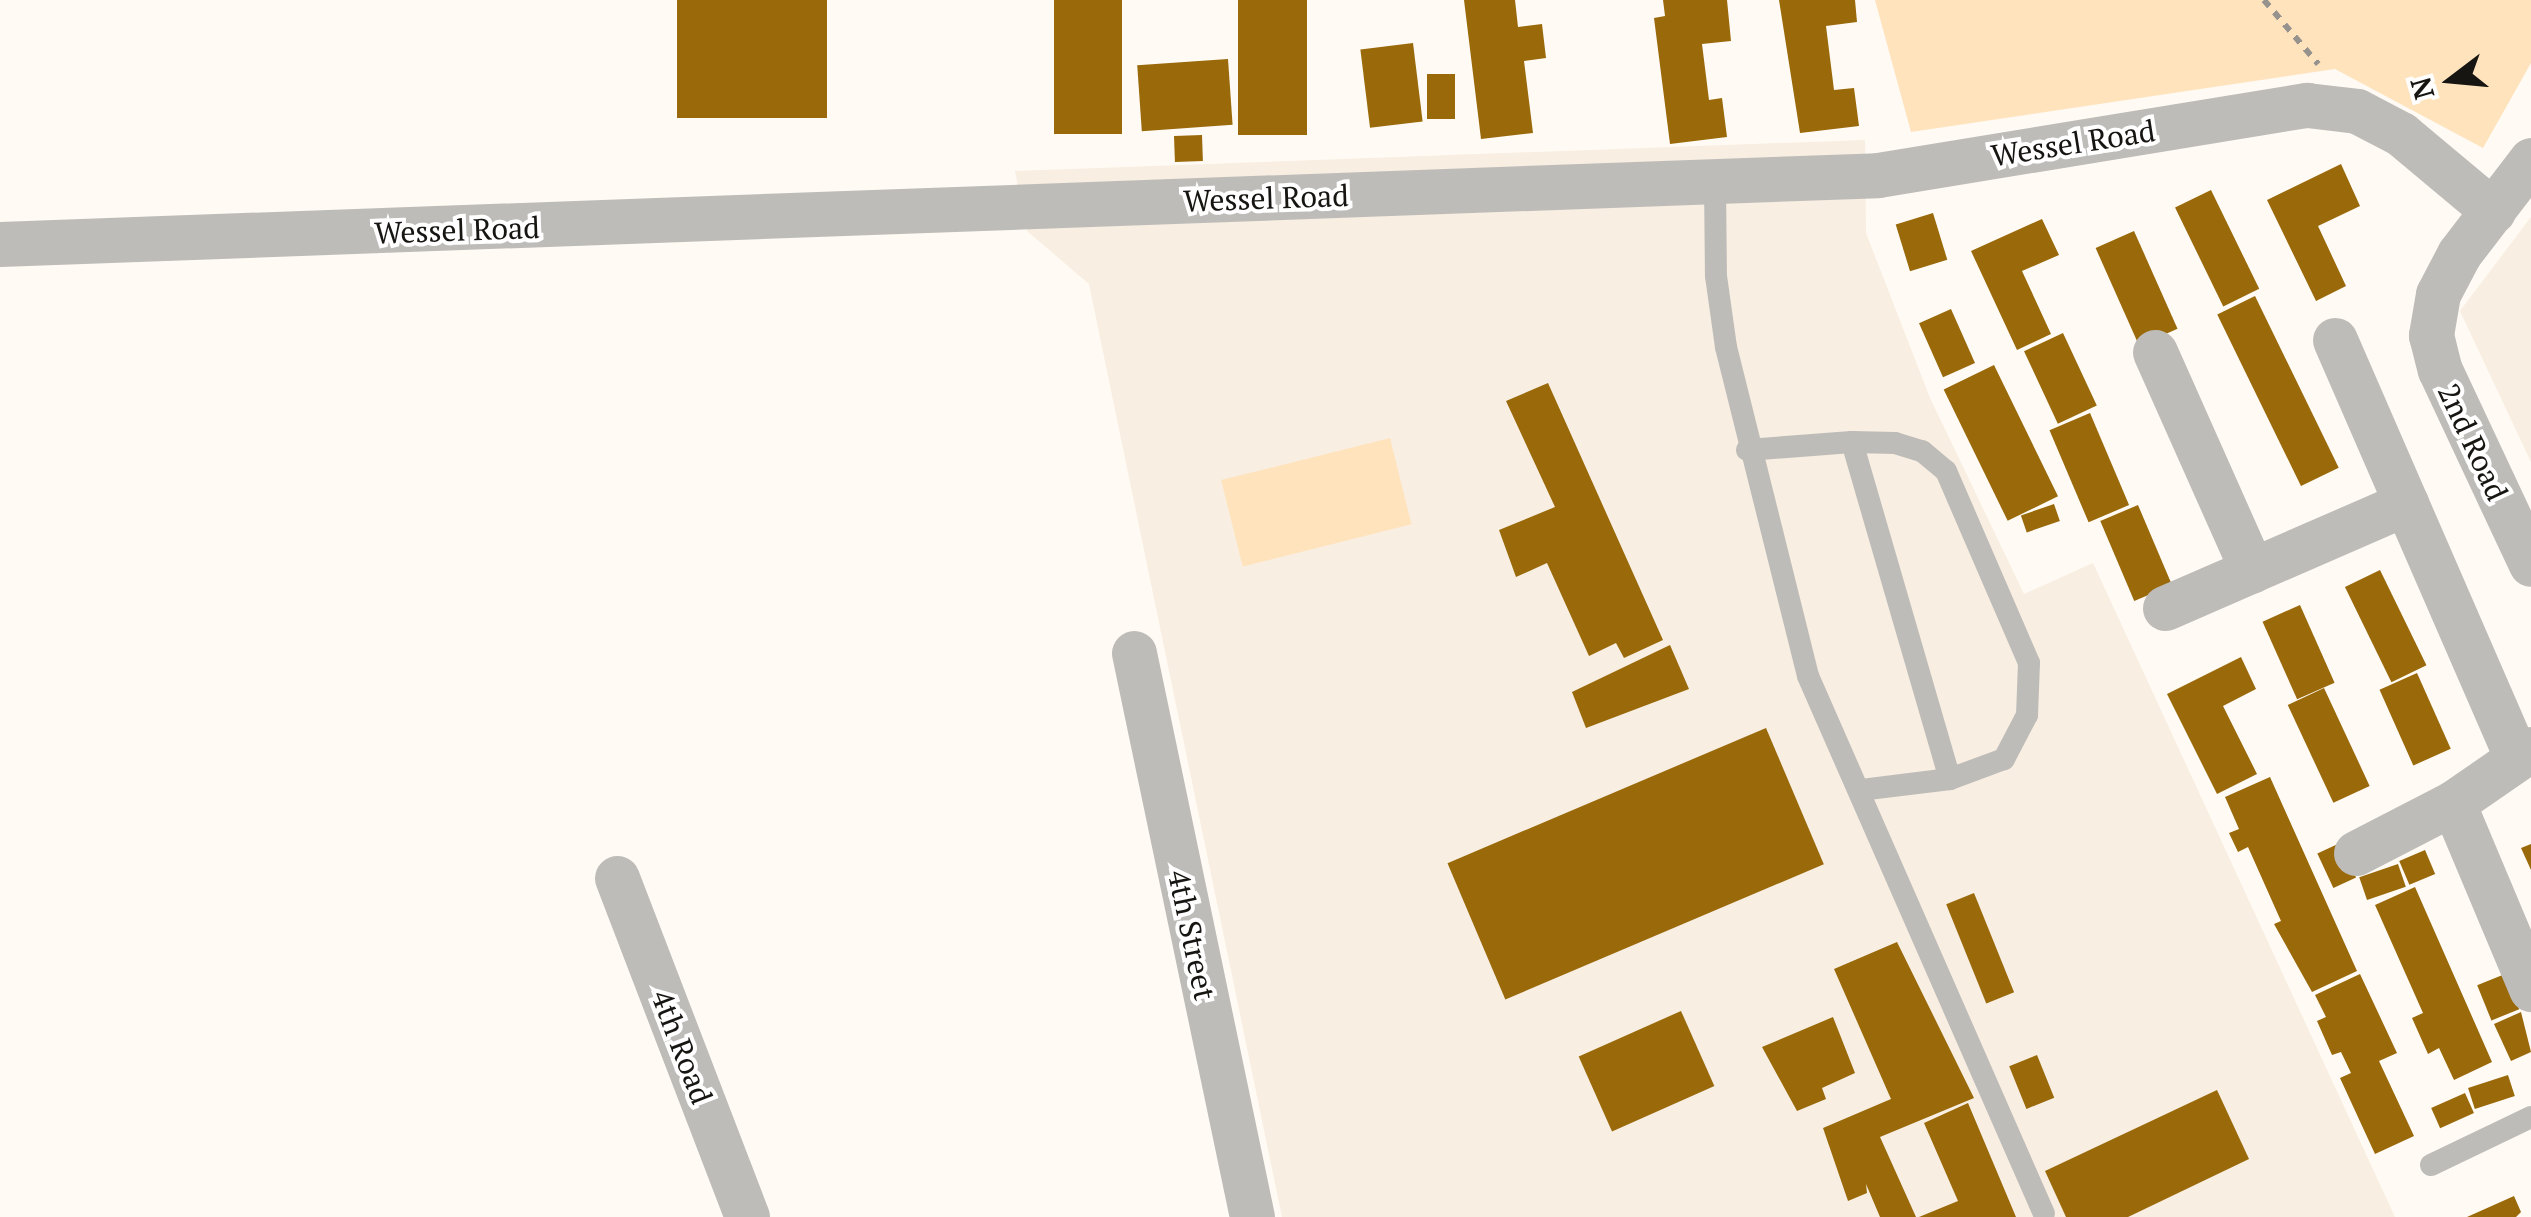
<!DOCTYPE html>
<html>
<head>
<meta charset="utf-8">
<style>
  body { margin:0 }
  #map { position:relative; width:2531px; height:1217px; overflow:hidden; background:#fffaf3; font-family:"PT Serif",serif }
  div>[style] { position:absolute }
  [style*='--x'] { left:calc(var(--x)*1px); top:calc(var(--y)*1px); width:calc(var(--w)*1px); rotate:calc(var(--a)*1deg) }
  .built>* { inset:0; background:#f8eee1 }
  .green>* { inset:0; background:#ffe3bd; transform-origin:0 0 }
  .building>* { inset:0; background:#99690a; transform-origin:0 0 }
  .path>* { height:6px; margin-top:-3px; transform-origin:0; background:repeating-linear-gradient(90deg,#96928d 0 8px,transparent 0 16px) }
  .service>* { height:22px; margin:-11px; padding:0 11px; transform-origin:11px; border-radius:11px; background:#bebcb9 }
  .minor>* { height:45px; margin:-22.5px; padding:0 22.5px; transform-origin:22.5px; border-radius:22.5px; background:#bebcb9 }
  span { translate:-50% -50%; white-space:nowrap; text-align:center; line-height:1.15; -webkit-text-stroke:8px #fff; paint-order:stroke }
  .street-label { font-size:30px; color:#161512 }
  .north { position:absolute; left:2401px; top:30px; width:100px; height:100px; -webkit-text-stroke:8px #fff; paint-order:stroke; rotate:254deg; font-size:28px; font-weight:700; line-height:40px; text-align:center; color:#161512 }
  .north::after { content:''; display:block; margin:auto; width:35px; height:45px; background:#161512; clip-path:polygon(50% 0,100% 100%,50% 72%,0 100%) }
</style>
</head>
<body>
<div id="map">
  <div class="built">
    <div style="clip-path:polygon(1865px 140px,1866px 233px,1930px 398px,2024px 594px,2093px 563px,2395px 1217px,1282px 1217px,1089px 284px,1027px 231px,1015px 171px)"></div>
    <div style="clip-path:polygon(2531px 217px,2531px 462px,2460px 311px)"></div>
  </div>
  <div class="green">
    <div style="clip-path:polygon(1875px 0,2531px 0,2531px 63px,2483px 148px,2335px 69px,1911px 132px)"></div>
    <div style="left:1390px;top:438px;width:89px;height:174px;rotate:76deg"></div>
  </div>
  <div class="building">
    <div style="left:677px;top:0;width:150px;height:118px"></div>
    <div style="left:1054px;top:0;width:68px;height:134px"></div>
    <div style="left:1238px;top:0;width:69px;height:135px"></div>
    <div style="clip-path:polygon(1464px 0,1515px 0,1518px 27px,1542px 24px,1546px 58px,1524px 61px,1533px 133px,1481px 139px)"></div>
    <div style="clip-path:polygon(1663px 0,1727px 0,1731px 41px,1702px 44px,1709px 100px,1722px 98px,1727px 137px,1670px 144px,1654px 18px,1665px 16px)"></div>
    <div style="clip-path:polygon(1779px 0,1855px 0,1857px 22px,1826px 26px,1834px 90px,1854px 88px,1859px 126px,1800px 133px)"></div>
    <div style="left:1413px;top:43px;width:79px;height:53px;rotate:83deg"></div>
    <div style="left:1228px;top:59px;width:66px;height:91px;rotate:86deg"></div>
    <div style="left:1427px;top:74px;width:28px;height:45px"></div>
    <div style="left:1202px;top:135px;width:26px;height:28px;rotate:88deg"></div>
    <div style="clip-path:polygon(2341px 164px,2360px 206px,2318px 226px,2346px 286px,2316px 301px,2267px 200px)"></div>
    <div style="left:2211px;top:190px;width:110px;height:40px;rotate:64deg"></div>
    <div style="left:1933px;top:213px;width:49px;height:39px;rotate:73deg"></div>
    <div style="clip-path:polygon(2042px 219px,2059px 255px,2022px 271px,2051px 334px,2017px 350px,1971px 251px)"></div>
    <div style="left:2134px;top:231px;width:107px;height:42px;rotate:66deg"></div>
    <div style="left:2255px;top:296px;width:191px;height:42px;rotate:64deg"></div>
    <div style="left:1951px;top:309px;width:59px;height:35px;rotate:66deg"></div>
    <div style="left:2063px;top:333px;width:80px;height:43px;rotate:65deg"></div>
    <div style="left:1994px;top:365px;width:146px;height:56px;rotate:64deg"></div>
    <div style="clip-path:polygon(1548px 383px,1663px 640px,1624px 658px,1616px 643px,1589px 656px,1547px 563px,1516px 577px,1499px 530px,1555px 507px,1506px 401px)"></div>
    <div style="left:2090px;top:413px;width:100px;height:44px;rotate:67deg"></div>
    <div style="left:2054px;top:504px;width:18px;height:35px;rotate:71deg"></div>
    <div style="left:2138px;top:505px;width:87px;height:41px;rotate:67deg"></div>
    <div style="left:2380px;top:570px;width:106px;height:39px;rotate:64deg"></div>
    <div style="left:2300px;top:605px;width:85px;height:41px;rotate:66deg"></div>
    <div style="clip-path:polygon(1670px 645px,1689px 689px,1586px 728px,1572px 692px)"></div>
    <div style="clip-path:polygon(2241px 657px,2256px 689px,2223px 706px,2257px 774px,2217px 794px,2167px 694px)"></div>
    <div style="left:2417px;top:673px;width:83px;height:41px;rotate:66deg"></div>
    <div style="left:2324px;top:688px;width:108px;height:40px;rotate:65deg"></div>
    <div style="left:1766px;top:728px;width:148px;height:346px;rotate:67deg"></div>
    <div style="clip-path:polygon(2270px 777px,2357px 971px,2312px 992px,2274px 924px,2281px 921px,2248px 847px,2238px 852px,2229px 833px,2239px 829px,2225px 797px)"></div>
    <div style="left:2340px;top:843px;width:38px;height:25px;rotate:65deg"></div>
    <div style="clip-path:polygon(2531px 844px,2531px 870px,2521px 848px)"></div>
    <div style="left:2425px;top:850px;width:26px;height:28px;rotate:67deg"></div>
    <div style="left:2398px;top:864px;width:24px;height:41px;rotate:71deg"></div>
    <div style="clip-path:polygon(2415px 887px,2492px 1062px,2454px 1080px,2439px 1048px,2428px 1054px,2412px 1018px,2423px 1013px,2375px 905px)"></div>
    <div style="left:1974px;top:893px;width:107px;height:30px;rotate:68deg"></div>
    <div style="clip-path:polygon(1897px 942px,1974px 1098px,1880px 1137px,1916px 1217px,1880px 1217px,1866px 1184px,1867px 1193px,1848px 1201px,1823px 1128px,1891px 1099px,1834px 969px)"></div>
    <div style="clip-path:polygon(2360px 974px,2397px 1053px,2379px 1061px,2414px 1136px,2375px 1154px,2340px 1078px,2351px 1073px,2341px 1052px,2332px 1055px,2317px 1021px,2326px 1017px,2315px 995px)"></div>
    <div style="left:2505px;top:974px;width:38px;height:30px;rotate:68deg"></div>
    <div style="left:1681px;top:1011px;width:82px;height:112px;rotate:66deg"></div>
    <div style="clip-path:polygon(2521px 1012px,2531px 1052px,2511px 1061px,2494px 1024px)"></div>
    <div style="clip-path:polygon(1833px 1017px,1855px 1073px,1822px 1088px,1826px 1099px,1797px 1111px,1762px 1047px)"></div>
    <div style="left:2037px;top:1055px;width:46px;height:30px;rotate:68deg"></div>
    <div style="left:2508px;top:1075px;width:22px;height:42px;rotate:72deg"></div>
    <div style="clip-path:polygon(2217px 1090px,2249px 1159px,2128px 1217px,2066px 1217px,2045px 1171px)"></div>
    <div style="left:2465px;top:1093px;width:22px;height:37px;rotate:66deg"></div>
    <div style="clip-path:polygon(1968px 1103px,2016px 1217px,1919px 1217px,1958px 1201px,1924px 1123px)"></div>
    <div style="clip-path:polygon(2514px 1196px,2521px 1212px,2516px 1217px,2467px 1217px)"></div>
  </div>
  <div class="path">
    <div style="--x:2264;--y:0;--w:84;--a:49.8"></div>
  </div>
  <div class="service">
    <div style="--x:1715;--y:184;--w:92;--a:89.4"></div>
    <div style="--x:1716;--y:276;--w:72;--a:82"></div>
    <div style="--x:1726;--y:347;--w:339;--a:76"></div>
    <div style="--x:1808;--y:676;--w:587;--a:66.31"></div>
    <div style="--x:1852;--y:442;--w:43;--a:1.3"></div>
    <div style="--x:1895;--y:443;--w:28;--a:17"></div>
    <div style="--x:1922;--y:451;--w:31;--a:40"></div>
    <div style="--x:1946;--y:471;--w:209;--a:66.6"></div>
    <div style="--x:2029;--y:663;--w:52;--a:92.2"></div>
    <div style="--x:2027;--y:715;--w:50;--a:117.6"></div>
    <div style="--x:2004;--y:759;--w:58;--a:159.7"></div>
    <div style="--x:1747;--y:450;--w:105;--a:-4.4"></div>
    <div style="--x:1852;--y:442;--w:351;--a:73.8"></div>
    <div style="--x:1950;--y:779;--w:91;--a:173"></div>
    <div style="--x:2431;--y:1165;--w:111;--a:-25.6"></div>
  </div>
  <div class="minor">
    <div style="--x:2531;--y:160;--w:118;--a:127.5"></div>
    <div style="--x:2459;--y:254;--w:45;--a:117.7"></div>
    <div style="--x:2438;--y:294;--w:42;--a:99.7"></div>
    <div style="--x:2431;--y:335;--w:36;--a:76"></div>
    <div style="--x:2440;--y:370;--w:214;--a:64.9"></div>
    <div style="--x:0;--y:244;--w:1879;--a:-2.1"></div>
    <div style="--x:1878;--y:175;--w:435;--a:-9.3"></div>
    <div style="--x:2307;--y:105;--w:50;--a:6.8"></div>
    <div style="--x:2357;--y:111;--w:50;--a:27.6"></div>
    <div style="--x:2401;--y:134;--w:120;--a:39.9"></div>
    <div style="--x:2335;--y:340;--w:456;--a:66.5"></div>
    <div style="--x:2155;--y:352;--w:239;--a:66"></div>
    <div style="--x:2165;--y:608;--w:263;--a:-23.5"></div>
    <div style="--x:1134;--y:653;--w:576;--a:78.18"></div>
    <div style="--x:2531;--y:749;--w:95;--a:145.3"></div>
    <div style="--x:2453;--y:803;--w:202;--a:67.2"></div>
    <div style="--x:2356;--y:853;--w:109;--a:-27.3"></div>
    <div style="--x:617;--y:878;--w:363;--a:69"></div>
  </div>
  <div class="street-label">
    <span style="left:2073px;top:143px;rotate:-9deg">Wessel Road</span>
    <span style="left:1266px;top:198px;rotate:-2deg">Wessel Road</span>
    <span style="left:457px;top:230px;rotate:-2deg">Wessel Road</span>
    <span style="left:2473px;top:442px;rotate:65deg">2nd Road</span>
    <span style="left:1192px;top:935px;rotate:78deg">4th Street</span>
    <span style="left:682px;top:1047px;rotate:69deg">4th Road</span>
  </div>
  <div class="north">N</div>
</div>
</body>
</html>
